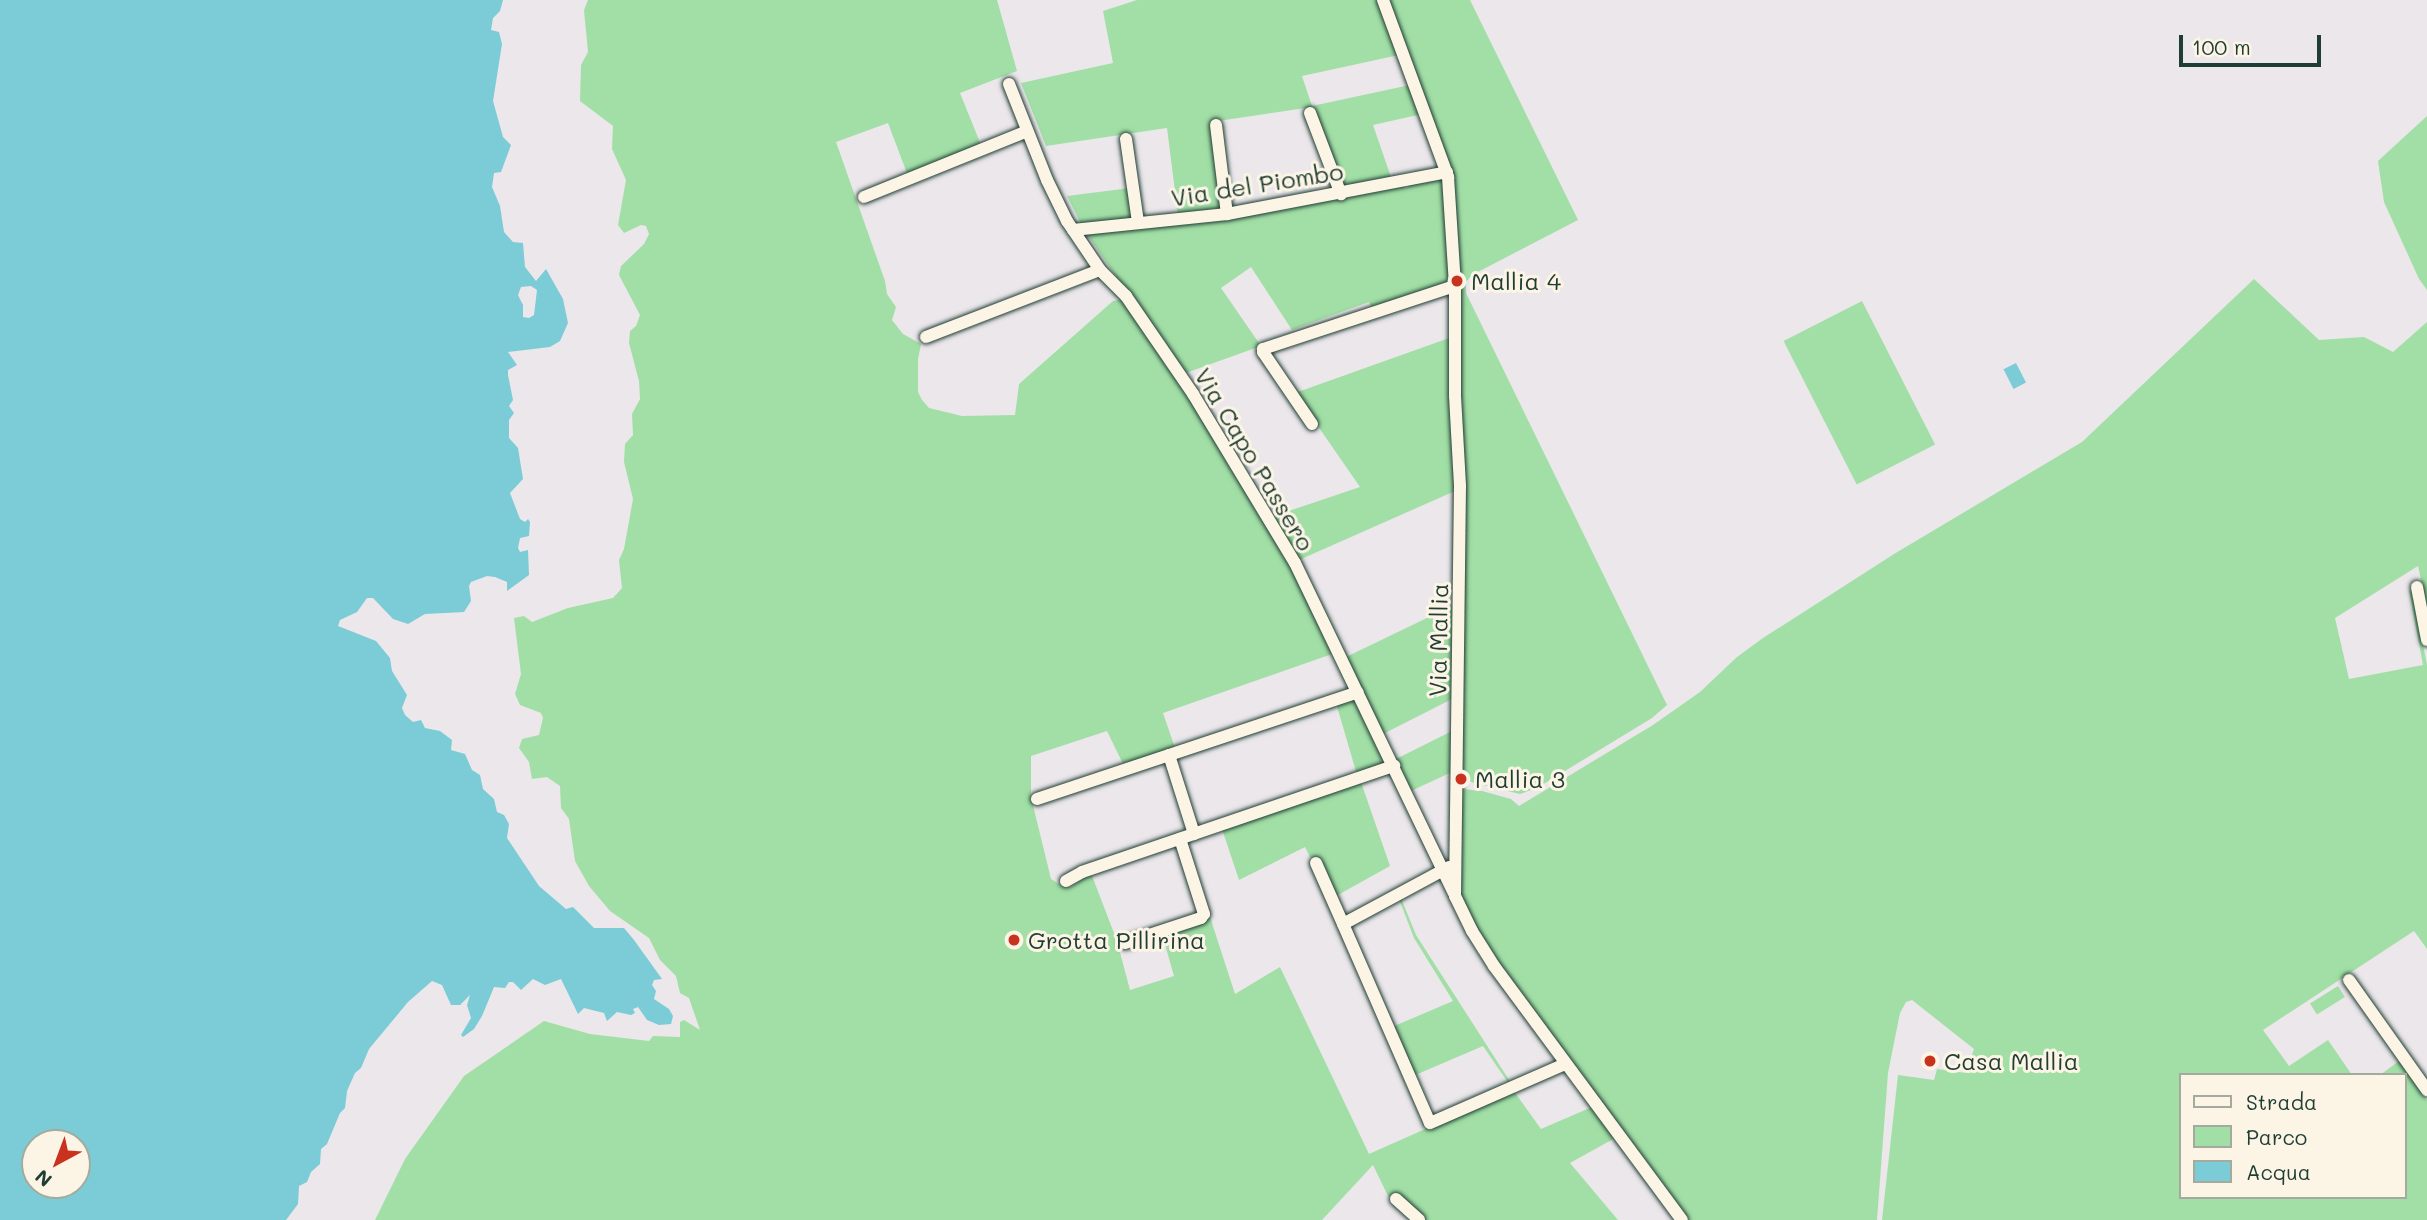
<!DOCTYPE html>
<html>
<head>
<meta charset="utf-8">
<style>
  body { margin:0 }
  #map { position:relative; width:2427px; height:1220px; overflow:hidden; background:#ebe7eb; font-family:Mali,sans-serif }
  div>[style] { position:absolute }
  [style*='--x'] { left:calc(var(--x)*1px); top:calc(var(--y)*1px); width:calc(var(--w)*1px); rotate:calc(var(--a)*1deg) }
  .green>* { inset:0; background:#a2dfa6; transform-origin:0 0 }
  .water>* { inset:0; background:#7bccd6; transform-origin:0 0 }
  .roads { filter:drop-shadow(0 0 2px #1f3d34) drop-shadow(0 0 2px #1f3d34) }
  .minor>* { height:12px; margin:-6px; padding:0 6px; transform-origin:6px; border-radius:6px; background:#fcf5e5 }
  .dots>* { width:19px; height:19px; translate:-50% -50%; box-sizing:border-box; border:4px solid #fcf5e5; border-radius:50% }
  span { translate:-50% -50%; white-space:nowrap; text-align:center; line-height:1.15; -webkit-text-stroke:6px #fcf5e5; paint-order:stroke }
  .street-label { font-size:24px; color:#1f3d34 }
  .poi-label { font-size:24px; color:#1f3d34 }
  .left { translate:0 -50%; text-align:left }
  .legend { position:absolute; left:2179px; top:1073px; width:228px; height:126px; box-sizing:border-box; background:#fcf5e5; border:2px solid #a4ab9e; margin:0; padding:9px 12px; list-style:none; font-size:21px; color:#1f3d34 }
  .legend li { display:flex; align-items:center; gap:14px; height:35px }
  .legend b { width:35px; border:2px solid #a4ab9e }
  .north { position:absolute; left:21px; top:1129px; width:70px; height:70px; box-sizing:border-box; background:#fcf5e5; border:2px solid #a4ab9e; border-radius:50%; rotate:221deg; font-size:19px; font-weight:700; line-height:28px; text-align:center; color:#1f3d34 }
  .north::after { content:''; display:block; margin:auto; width:24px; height:32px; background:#c8321e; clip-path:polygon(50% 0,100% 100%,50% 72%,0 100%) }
  .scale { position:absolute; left:2179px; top:35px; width:142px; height:32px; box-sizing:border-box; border:4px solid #1f3d34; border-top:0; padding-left:9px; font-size:21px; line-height:24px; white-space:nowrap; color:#1f3d34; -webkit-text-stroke:5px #fcf5e5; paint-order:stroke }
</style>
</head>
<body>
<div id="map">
  <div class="green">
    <div style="clip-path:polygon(588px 0,997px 0,1017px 71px,960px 93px,981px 145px,908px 176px,888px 123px,836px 142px,885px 281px,887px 294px,896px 307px,892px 320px,903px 334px,921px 344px,918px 359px,918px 392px,922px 400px,929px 408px,962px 416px,1015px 415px,1019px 384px,1113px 301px,1124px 299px,1169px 364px,1286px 559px,1335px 653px,1163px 713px,1175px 748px,1124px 766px,1107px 731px,1031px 756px,1031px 797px,1051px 879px,1064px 887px,1071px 887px,1091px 873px,1117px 941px,1130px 990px,1174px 976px,1162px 934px,1210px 917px,1235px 994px,1280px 967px,1369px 1154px,1513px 1090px,1541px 1129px,1592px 1107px,1615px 1138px,1570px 1163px,1618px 1220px,1423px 1220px,1398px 1197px,1388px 1196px,1373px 1165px,1322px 1220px,375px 1220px,405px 1159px,464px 1076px,544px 1021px,590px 1034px,649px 1041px,653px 1036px,680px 1037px,680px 1022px,684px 1020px,700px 1030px,689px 998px,680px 993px,676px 976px,660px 960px,649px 938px,610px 911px,589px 886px,575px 861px,569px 819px,561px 808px,560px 786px,547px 777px,532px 779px,529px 762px,519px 748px,522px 739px,539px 735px,543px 718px,541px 713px,520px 705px,515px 694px,521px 674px,514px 618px,524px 616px,532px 622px,568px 608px,613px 598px,622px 588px,619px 560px,624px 549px,633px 499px,624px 462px,625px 444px,633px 435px,632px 414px,640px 399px,639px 381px,629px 343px,630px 331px,636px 326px,640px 315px,619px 275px,621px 266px,644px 244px,649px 234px,646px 226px,641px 225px,624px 233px,618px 225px,626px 180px,612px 149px,613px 126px,580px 101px,581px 65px,588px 52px,584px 10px)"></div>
    <div style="clip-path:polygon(1137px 0,1379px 0,1399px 55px,1302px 76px,1312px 106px,1410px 85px,1422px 114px,1373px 125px,1392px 180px,1341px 187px,1312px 107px,1211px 122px,1222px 208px,1178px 215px,1167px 128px,1046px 146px,1021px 83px,1113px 63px,1103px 11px)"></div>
    <div style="clip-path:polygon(1388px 0,1470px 0,1578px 220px,1472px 275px,1466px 282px,1466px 293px,1667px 705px,1652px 718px,1537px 788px,1520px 794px,1471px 782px,1462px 773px,1454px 195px)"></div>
    <div style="clip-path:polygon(2427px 116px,2427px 290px,2419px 279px,2384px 202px,2378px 161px)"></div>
    <div style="clip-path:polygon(1443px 177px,1451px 283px,1372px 309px,1369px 302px,1292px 330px,1251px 267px,1221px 288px,1261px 346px,1183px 374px,1087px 234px,1400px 186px,1407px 188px,1411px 183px)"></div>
    <div style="clip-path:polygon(1130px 188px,1134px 219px,1082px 226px,1067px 196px)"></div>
    <div style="clip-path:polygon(2254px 279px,2319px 340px,2364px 337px,2393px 352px,2427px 322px,2427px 608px,2418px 566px,2335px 618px,2349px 679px,2423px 665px,2409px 590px,2413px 594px,2427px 665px,2427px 949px,2414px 931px,2263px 1030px,2289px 1066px,2328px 1040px,2352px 1075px,2180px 1075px,2180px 1197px,2404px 1197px,2404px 1075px,2380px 1075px,2399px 1061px,2427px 1100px,2427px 1220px,1882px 1220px,1898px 1075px,1934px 1080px,1937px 1069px,1966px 1073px,1974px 1049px,1912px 1000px,1906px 1002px,1900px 1013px,1888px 1073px,1877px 1220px,1687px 1220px,1489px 951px,1466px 909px,1461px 893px,1461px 796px,1463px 789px,1482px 791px,1511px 799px,1519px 806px,1653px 725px,1700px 692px,1737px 657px,1763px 638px,1894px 554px,2082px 442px)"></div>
    <div style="left:1862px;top:301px;width:161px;height:88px;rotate:63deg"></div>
    <div style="clip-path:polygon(1452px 337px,1455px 491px,1299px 560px,1271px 517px,1360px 487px,1295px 393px)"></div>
    <div style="clip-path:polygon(1456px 604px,1454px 698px,1383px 734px,1346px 657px)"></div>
    <div style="clip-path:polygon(1357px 698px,1384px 758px,1381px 760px,1383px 766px,1357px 775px,1336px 703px)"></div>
    <div style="clip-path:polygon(1454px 730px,1454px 771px,1411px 791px,1396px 759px)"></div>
    <div style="clip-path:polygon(1361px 782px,1390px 866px,1336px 896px,1321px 863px,1315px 857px,1310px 857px,1305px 847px,1239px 880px,1222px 829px)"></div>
    <div style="clip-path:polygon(1401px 898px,1416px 935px,1511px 1083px,1509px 1084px,1483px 1046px,1413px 1076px,1392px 1027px,1453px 1001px,1414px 938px,1399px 899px)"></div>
    <div style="left:2338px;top:986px;width:13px;height:33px;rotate:58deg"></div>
  </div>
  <div class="water">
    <div style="clip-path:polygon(evenodd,0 0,503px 0,500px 11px,493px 18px,491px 30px,499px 32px,502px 44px,493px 101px,503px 137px,511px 145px,501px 172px,494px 173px,492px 187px,500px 206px,504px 232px,513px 242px,523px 243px,525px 267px,536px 281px,546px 269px,563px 299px,568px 323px,560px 341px,550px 347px,508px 352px,517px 365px,508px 370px,508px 375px,513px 400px,509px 406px,514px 413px,509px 420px,509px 438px,518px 448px,523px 479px,510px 493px,520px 519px,525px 522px,528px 519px,530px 522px,529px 536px,520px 538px,518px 548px,520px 552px,528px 550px,529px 575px,507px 591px,507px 582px,495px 577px,487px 576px,471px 582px,469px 586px,471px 601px,464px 612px,425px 614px,408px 624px,393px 619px,373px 598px,367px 598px,357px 612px,340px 620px,338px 626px,376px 641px,390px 658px,392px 671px,407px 695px,402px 708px,405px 715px,413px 722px,421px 720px,425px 728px,440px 731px,452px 740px,451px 750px,465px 754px,472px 770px,480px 775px,483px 789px,494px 799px,497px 812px,504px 815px,509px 824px,507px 838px,539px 886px,566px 909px,573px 907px,594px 928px,624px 928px,634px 940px,662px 979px,654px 980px,652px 985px,656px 991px,654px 999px,669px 1009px,673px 1016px,671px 1024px,659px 1025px,647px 1020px,638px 1007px,633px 1009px,635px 1013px,631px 1015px,617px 1012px,607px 1021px,604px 1013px,584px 1008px,578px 1014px,561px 979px,545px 985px,533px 979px,521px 990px,513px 982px,509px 982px,505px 988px,494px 987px,482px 1016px,474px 1029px,463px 1037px,461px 1035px,471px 1018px,467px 1005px,470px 995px,460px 1005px,451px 1005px,442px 985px,432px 981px,408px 1002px,369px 1049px,361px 1068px,355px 1073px,347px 1091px,345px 1108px,340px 1113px,327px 1144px,321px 1149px,320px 1164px,311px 1172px,307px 1182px,299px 1186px,298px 1204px,286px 1220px,0 1220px,0 0,531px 286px,537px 290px,534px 315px,529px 318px,523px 317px,523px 305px,518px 295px,521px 287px,531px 286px,0 0,35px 1143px,77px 1143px,77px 1185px,35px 1185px,35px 1143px)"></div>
    <div style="left:2016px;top:363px;width:22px;height:14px;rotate:63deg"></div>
  </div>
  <div class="roads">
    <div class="minor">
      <div style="--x:1383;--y:0;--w:189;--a:69.8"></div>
      <div style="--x:1448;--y:177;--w:109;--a:86.3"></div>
      <div style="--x:1455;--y:286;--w:110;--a:90"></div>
      <div style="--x:1455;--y:396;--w:90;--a:86.8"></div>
      <div style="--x:1460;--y:486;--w:410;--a:90.7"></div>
      <div style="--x:1455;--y:896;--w:39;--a:64"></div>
      <div style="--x:1472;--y:931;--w:41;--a:57.8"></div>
      <div style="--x:1494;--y:966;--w:316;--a:53.5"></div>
      <div style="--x:1009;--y:84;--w:103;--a:68.4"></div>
      <div style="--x:1047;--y:180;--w:46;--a:64"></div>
      <div style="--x:1067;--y:221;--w:59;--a:56"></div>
      <div style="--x:1100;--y:270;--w:37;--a:45"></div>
      <div style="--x:1126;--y:296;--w:119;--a:55.6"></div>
      <div style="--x:1193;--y:394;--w:197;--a:58.9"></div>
      <div style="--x:1295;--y:563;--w:366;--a:64.3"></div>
      <div style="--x:1310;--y:113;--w:87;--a:69.1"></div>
      <div style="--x:1216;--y:125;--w:90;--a:83"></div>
      <div style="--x:1126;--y:139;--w:84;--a:81.8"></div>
      <div style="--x:864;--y:197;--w:176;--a:-22"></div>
      <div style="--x:1073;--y:230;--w:155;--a:-5.9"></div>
      <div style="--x:1227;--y:214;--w:224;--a:-10.8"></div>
      <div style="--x:926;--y:337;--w:186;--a:-21.1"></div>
      <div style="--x:1312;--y:424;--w:87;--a:-124.2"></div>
      <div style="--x:1263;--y:352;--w:3;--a:-90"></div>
      <div style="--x:1263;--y:349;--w:202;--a:-18.2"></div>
      <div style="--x:2417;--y:587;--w:54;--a:79.3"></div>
      <div style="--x:1169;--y:755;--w:83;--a:72.4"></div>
      <div style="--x:1037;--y:799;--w:338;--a:-18.4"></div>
      <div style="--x:1316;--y:863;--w:67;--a:66.1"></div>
      <div style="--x:1449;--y:867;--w:120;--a:151.7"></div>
      <div style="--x:1343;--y:924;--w:217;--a:66.4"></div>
      <div style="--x:1430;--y:1123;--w:147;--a:-23.6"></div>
      <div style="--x:1066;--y:881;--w:18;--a:-29"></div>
      <div style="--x:1082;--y:872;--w:330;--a:-18.8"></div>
      <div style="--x:1125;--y:943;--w:80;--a:-18.2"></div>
      <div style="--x:1201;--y:918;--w:5;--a:-53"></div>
      <div style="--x:1204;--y:914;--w:79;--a:-107.7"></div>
      <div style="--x:2349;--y:980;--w:135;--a:54.7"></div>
      <div style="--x:1396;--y:1199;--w:31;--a:42"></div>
    </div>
  </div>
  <div class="dots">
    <div style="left:1457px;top:281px;background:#c8321e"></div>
    <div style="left:1461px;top:779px;background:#c8321e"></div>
    <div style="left:1014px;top:940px;background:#c8321e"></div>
    <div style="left:1930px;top:1061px;background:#c8321e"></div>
  </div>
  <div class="street-label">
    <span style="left:1257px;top:184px;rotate:-9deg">Via del Piombo</span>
    <span style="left:1255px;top:459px;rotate:59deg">Via Capo Passero</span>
    <span style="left:1438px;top:640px;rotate:-89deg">Via Mallia</span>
  </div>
  <div class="poi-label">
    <span class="left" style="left:1471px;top:281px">Mallia 4</span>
    <span class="left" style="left:1475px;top:779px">Mallia 3</span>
    <span class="left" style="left:1028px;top:940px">Grotta Pillirina</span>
    <span class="left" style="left:1944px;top:1061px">Casa Mallia</span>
  </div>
  <ul class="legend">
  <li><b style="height:9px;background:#fcf5e5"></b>Strada</li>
  <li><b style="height:19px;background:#a2dfa6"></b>Parco</li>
  <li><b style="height:19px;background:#7bccd6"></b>Acqua</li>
  </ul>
  <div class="north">N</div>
  <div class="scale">100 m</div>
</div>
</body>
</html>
